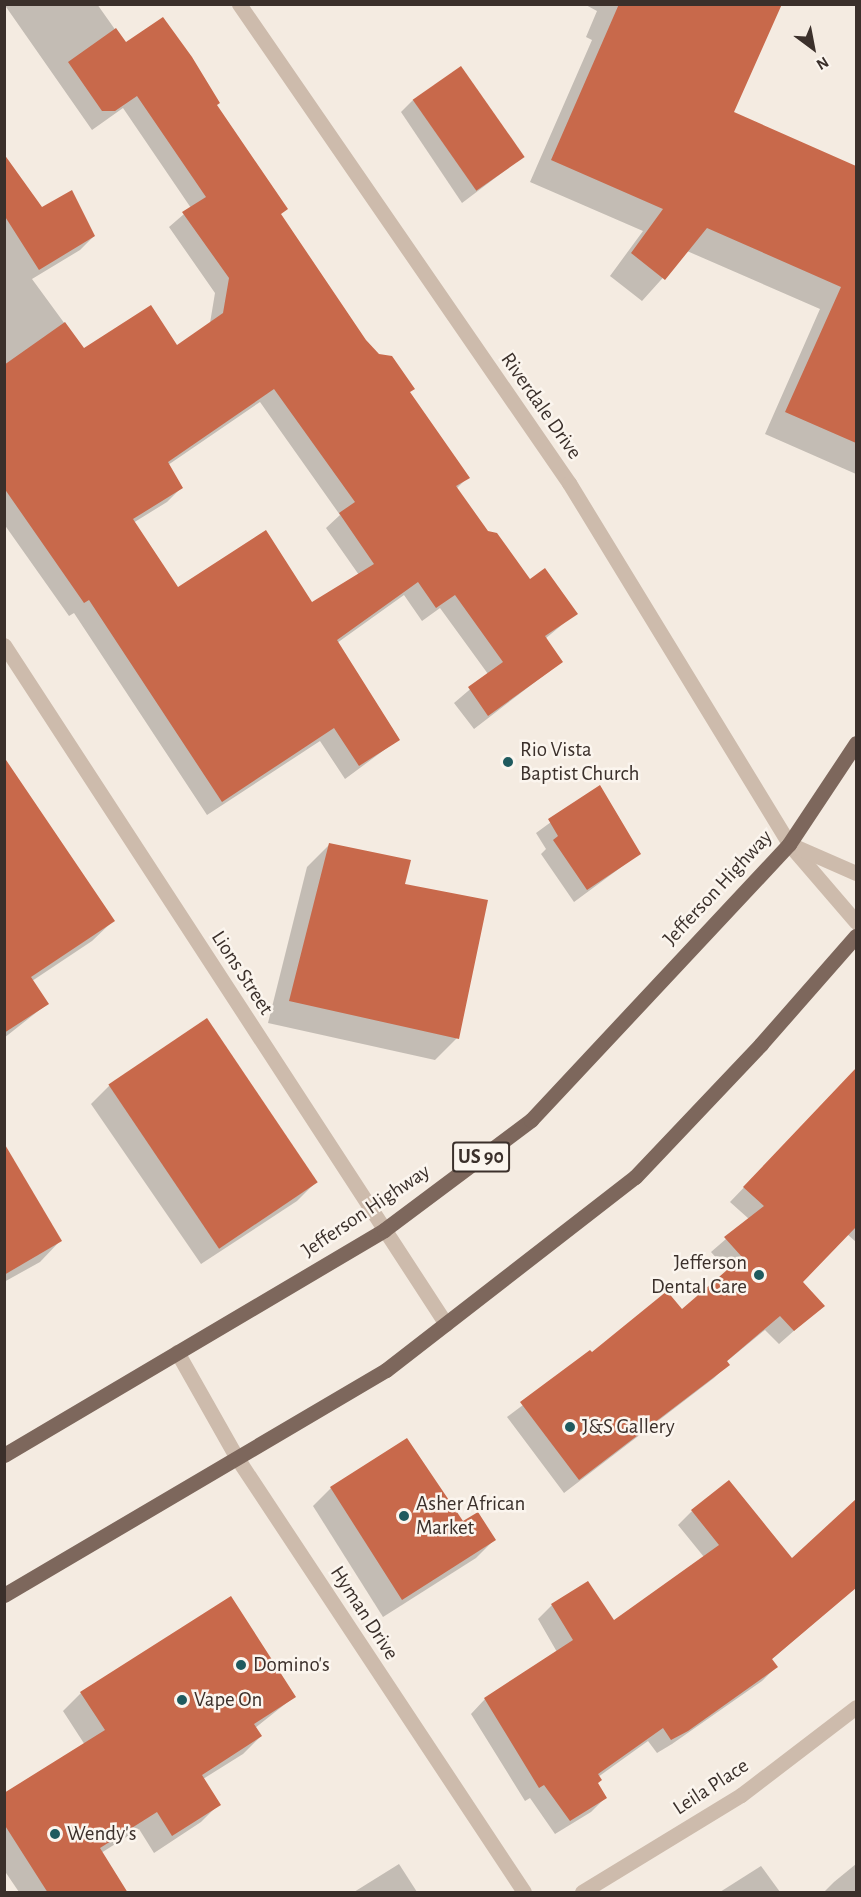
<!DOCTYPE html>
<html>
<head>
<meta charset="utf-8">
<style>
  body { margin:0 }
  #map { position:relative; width:861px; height:1897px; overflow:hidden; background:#f4ebe1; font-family:"Alegreya Sans",sans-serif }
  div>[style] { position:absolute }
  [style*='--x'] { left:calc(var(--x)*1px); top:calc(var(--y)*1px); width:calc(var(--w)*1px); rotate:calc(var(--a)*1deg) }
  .shadow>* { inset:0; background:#0003 }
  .building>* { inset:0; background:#c8694b; transform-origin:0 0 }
  .minor>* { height:15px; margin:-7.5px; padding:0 7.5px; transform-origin:7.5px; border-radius:7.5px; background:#cdbbac }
  .major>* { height:15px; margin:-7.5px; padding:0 7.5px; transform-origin:7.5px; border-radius:7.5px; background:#7d675c }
  .dots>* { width:16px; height:16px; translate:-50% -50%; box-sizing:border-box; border:3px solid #fbf5ee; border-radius:50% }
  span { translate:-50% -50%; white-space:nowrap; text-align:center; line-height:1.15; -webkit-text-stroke:5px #fbf5ee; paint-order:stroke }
  .shield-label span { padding:2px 4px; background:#fbf5ee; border:2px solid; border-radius:4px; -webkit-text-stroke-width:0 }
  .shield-label { font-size:20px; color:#3b302b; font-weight:700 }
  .street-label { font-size:21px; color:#3b302b }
  .poi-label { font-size:21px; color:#3b302b }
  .left { translate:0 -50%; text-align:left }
  .right { translate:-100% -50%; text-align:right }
  .frame { position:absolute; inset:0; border:6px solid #3b302b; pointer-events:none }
  .north { position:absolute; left:783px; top:18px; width:60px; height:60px; -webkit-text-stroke:4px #fbf5ee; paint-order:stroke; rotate:148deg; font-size:16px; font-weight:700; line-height:24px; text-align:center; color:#3b302b }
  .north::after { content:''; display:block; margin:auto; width:21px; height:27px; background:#3b302b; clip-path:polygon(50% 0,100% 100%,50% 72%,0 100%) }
</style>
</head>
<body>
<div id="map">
  <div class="shadow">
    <div style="clip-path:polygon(evenodd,4px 4px,97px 4px,126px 45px,215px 106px,280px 215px,365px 341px,409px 393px,468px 477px,456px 489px,487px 532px,529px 582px,576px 613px,545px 639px,561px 662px,474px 729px,454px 703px,488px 674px,440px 608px,422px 621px,404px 595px,337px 643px,399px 739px,345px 779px,320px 741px,207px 815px,74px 613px,69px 616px,4px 524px,4px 156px,42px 209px,94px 236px,80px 250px,32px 279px,84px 350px,176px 347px,210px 323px,215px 293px,169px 227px,191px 208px,123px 108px,92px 130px,4px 4px,260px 402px,340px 515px,326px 528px,359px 575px,312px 605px,177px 589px,133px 523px,167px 502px,181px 488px,168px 465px,260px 402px)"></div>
    <div style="clip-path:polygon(584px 4px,780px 4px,732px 113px,856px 168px,856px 474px,765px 434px,820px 309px,687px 251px,642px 301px,610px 276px,643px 231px,530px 182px,592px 40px,586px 37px,597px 11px)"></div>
    <div style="clip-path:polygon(413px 100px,523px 157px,462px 203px,401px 112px)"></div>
    <div style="clip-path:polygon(4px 782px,113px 921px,92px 941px,32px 981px,47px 1004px,4px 1038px)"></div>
    <div style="clip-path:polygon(599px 787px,639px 854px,574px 902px,541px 854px,546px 849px,536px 833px)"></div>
    <div style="clip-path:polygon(329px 845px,404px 885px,457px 1038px,435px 1060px,268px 1023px,307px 867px)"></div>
    <div style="clip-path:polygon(207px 1020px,315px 1183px,297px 1201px,201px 1264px,91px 1104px,109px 1086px)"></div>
    <div style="clip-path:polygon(856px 1070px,856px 1242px,847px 1234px,801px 1282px,822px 1306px,779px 1344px,765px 1330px,726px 1362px,728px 1364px,714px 1378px,564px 1493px,507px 1417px,591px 1354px,682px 1311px,728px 1271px,711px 1252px,749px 1219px,730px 1202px)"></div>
    <div style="clip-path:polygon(4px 1146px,60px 1241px,40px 1262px,4px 1282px)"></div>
    <div style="clip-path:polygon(331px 1488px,462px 1523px,494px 1540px,476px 1558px,383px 1617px,313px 1506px)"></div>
    <div style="clip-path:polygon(856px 1501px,856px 1587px,771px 1660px,776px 1667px,762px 1681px,672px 1744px,657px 1753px,648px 1741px,598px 1777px,597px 1783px,605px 1798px,591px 1812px,555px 1834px,530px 1798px,525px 1801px,471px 1714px,485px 1699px,557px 1652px,538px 1619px,552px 1605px,614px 1622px,704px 1557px,678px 1525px,692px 1511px,792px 1560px)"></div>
    <div style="clip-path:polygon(81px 1693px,294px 1697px,255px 1728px,261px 1736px,243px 1754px,203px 1779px,219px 1804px,201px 1822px,154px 1853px,139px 1829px,101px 1853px,126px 1892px,19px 1892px,4px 1870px,4px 1795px,85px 1745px,63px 1711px)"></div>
    <div style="clip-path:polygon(399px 1864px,417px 1892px,354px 1892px)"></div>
    <div style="clip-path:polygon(856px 1864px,856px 1892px,824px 1892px,834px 1882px)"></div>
    <div style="clip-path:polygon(761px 1866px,780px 1892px,720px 1892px)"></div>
  </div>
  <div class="building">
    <div style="clip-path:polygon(619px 4px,782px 4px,734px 112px,856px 166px,856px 443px,785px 412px,841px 287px,707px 228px,665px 280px,631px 253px,663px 209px,551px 160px)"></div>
    <div style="clip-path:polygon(evenodd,163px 17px,192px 57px,220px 103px,217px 105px,288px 209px,281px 214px,366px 340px,379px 354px,392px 356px,415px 389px,410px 392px,470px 478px,456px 486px,488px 531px,497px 533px,530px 579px,545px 568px,578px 614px,545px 636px,563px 662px,488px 716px,468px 687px,503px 662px,455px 595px,436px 608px,418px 582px,337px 640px,400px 740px,359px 766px,334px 728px,222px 802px,89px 600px,84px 603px,4px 488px,4px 365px,65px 322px,84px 348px,151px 305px,177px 345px,223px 313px,229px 278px,182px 212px,206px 197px,137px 96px,115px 111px,102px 111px,68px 62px,116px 28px,126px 42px,163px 17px,274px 389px,355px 502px,339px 513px,374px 564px,312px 602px,266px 530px,178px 587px,133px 519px,183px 488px,168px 462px,274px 389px)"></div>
    <div style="left:461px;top:66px;width:111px;height:59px;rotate:55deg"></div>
    <div style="clip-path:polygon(4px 154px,42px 207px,72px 190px,95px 236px,39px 270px,4px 215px)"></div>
    <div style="clip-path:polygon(4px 757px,115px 921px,31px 977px,49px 1004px,4px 1033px)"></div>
    <div style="clip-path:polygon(600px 785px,641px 854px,587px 890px,553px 840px,558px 836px,548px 819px)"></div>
    <div style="clip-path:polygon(329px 843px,411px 860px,405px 884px,488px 900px,459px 1039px,289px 1001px)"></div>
    <div style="left:207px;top:1018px;width:198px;height:119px;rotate:56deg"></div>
    <div style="clip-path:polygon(856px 1068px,856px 1227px,803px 1282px,825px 1306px,794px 1331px,780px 1316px,727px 1361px,730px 1365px,579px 1480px,520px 1402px,590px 1350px,592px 1352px,667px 1291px,682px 1309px,742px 1257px,724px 1237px,764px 1206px,743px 1187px)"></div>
    <div style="clip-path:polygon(4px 1143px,62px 1241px,4px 1275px)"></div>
    <div style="clip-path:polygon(407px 1438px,463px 1521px,478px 1512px,496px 1540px,402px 1600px,330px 1487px)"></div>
    <div style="clip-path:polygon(729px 1480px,792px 1558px,856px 1499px,856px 1588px,772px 1659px,778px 1667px,688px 1731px,671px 1740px,663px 1728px,598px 1774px,602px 1780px,598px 1783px,607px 1798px,570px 1821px,544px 1785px,539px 1788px,484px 1698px,573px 1640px,551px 1604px,588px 1581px,614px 1620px,719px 1545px,691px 1510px)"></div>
    <div style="clip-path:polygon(231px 1596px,296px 1697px,254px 1724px,262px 1736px,202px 1775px,221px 1805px,172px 1836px,157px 1812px,100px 1848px,128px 1893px,48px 1893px,4px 1824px,4px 1793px,105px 1730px,80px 1692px)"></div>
  </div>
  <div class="minor">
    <div style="--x:239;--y:4;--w:582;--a:55.44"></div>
    <div style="--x:569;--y:483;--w:423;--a:58.6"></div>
    <div style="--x:789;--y:844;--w:103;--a:49.3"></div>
    <div style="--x:4;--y:645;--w:810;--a:56.94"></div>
    <div style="--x:792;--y:845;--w:70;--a:23.6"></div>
    <div style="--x:177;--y:1352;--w:122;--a:60.5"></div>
    <div style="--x:237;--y:1458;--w:520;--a:56.52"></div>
    <div style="--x:582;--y:1892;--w:186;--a:-31.4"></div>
    <div style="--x:741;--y:1795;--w:145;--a:-37.4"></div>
  </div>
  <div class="major">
    <div style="--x:4;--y:1455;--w:442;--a:-30.6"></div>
    <div style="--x:384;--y:1230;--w:184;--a:-36.8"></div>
    <div style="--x:531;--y:1120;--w:378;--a:-46.9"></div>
    <div style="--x:789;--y:844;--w:121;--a:-56.4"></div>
    <div style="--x:4;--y:1595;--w:443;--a:-30.5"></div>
    <div style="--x:386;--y:1370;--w:315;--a:-37.8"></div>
    <div style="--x:635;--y:1177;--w:183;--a:-46.5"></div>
    <div style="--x:761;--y:1044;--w:144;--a:-48.7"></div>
  </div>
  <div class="dots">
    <div style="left:508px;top:762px;background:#1f5a5e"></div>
    <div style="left:759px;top:1275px;background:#1f5a5e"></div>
    <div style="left:570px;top:1427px;background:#1f5a5e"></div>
    <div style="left:404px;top:1516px;background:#1f5a5e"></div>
    <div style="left:241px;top:1665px;background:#1f5a5e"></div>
    <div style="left:182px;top:1700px;background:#1f5a5e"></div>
    <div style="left:55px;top:1834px;background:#1f5a5e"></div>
  </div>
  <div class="shield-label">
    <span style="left:481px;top:1157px">US 90</span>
  </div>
  <div class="street-label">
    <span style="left:541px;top:406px;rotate:55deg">Riverdale Drive</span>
    <span style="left:718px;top:888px;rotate:-47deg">Jefferson Highway</span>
    <span style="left:242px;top:973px;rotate:57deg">Lions Street</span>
    <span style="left:366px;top:1211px;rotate:-34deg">Jefferson Highway</span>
    <span style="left:364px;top:1613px;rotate:57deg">Hyman Drive</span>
    <span style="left:711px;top:1787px;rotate:-33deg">Leila Place</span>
  </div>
  <div class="poi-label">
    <span class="left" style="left:520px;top:762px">Rio Vista<br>Baptist Church</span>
    <span class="right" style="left:747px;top:1275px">Jefferson<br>Dental Care</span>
    <span class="left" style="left:582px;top:1427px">J&amp;S Gallery</span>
    <span class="left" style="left:416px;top:1516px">Asher African<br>Market</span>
    <span class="left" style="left:253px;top:1665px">Domino's</span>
    <span class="left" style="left:194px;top:1700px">Vape On</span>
    <span class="left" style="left:67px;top:1834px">Wendy's</span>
  </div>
  <div class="frame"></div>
  <div class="north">N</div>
</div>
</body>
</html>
